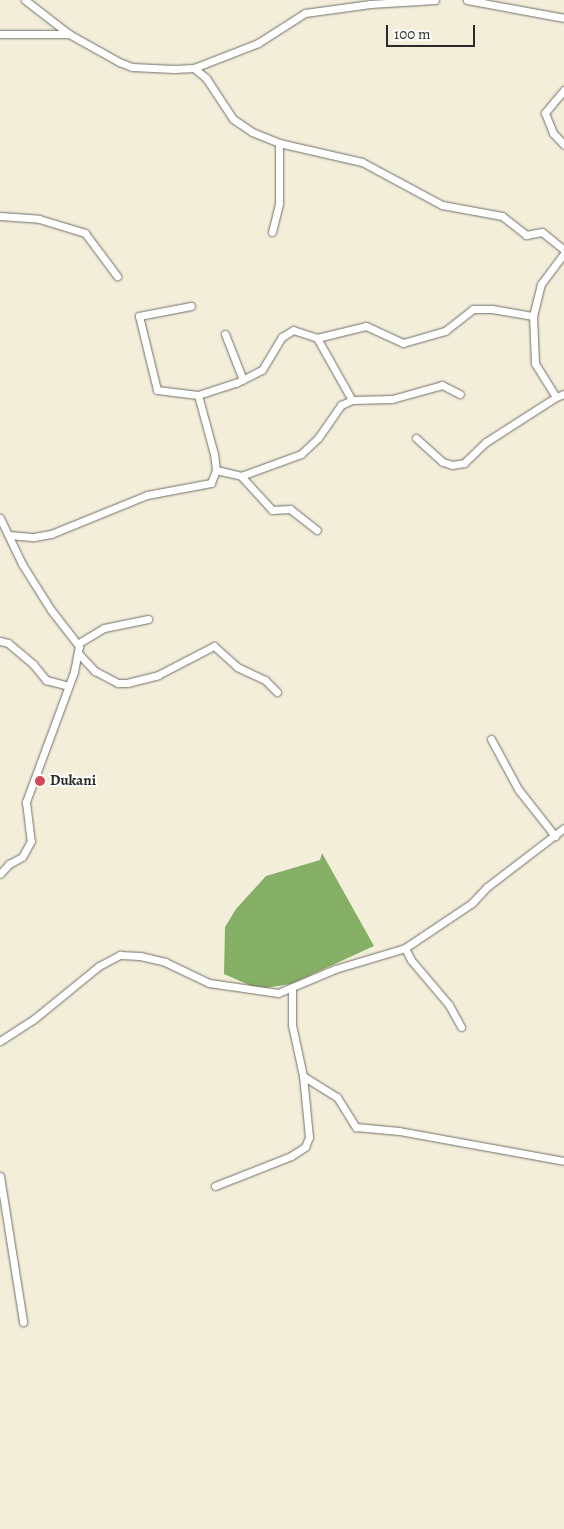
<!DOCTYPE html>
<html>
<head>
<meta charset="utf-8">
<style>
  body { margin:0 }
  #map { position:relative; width:564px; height:1529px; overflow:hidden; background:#f2eeda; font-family:Alegreya,serif }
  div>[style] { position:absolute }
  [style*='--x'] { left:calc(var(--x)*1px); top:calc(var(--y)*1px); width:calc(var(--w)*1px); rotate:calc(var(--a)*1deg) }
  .forest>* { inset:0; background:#86af66 }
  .roads { filter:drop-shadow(0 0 1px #716f68) drop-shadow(0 0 1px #716f68) }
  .street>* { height:7px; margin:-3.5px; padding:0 3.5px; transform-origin:3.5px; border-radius:3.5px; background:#fff }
  .dots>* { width:14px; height:14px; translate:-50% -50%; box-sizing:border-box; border:2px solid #fdfcf7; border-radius:50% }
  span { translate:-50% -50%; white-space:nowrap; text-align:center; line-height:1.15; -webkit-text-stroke:4px #fdfcf7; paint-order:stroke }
  .poi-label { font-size:15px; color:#2b2b2b; font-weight:700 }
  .left { translate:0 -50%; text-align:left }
  .scale { position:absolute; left:386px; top:25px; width:89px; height:22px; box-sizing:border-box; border:2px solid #2b2b2b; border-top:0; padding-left:6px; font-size:15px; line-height:18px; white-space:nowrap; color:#2b2b2b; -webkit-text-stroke:4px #fdfcf7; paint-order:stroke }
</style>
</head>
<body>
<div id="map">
  <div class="forest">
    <div style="clip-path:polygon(322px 853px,374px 946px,291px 984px,258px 989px,224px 974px,225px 927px,236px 909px,266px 876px,320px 860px)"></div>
  </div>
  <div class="roads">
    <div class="street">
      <div style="--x:25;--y:0;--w:56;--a:37.7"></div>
      <div style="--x:69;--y:34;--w:57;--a:29.2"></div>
      <div style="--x:119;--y:62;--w:14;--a:21"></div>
      <div style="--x:132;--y:67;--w:42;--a:2.7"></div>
      <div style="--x:174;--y:69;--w:20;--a:-3"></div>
      <div style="--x:194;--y:68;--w:69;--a:-21.3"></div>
      <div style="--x:258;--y:43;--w:56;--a:-32.6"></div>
      <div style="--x:305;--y:13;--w:66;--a:-7.9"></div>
      <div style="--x:370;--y:4;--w:65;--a:-3.5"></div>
      <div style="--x:467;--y:0;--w:99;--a:10.5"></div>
      <div style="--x:0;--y:34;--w:69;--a:0"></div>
      <div style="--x:194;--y:68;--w:16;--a:40"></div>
      <div style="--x:206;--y:78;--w:49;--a:56.6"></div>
      <div style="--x:233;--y:119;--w:23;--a:34"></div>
      <div style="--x:252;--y:132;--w:29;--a:22"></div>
      <div style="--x:279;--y:143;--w:85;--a:12.9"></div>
      <div style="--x:362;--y:162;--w:91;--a:28.3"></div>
      <div style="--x:442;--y:205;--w:61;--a:10.4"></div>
      <div style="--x:502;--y:216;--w:31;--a:38"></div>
      <div style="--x:526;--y:235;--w:16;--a:-11"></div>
      <div style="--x:542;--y:232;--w:28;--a:39"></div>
      <div style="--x:564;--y:90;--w:30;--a:130"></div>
      <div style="--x:545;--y:113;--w:22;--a:68"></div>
      <div style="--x:553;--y:133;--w:16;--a:47"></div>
      <div style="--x:0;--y:216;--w:39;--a:4"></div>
      <div style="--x:39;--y:219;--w:48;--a:16.9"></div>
      <div style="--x:85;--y:233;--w:54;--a:53.3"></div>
      <div style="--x:272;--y:232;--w:30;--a:-76"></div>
      <div style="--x:279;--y:203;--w:60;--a:-90"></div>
      <div style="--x:191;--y:306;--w:53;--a:169.1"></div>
      <div style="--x:139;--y:316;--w:76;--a:76.3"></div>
      <div style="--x:157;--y:390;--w:41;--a:7"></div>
      <div style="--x:198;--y:395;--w:40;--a:-18"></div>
      <div style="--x:236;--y:383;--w:29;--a:-27"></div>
      <div style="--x:262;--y:370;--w:39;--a:-59"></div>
      <div style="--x:282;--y:337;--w:13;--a:-32"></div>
      <div style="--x:293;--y:330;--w:25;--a:18"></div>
      <div style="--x:317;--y:338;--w:71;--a:60.6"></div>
      <div style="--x:352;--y:400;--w:40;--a:-1.4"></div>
      <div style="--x:392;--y:399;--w:52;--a:-15.6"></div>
      <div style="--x:442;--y:385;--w:20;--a:27"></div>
      <div style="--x:225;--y:334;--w:49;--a:68.6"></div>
      <div style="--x:317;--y:338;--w:50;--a:-13.8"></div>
      <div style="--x:366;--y:326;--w:41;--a:24.7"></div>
      <div style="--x:403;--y:343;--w:44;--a:-15.9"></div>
      <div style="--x:445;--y:331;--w:36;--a:-38"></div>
      <div style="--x:473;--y:309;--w:19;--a:0"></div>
      <div style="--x:492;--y:309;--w:42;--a:9.7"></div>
      <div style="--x:556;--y:397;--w:9;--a:-21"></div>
      <div style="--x:416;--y:438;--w:36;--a:42"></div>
      <div style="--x:443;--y:462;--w:9;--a:18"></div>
      <div style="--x:452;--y:465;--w:12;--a:-9"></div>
      <div style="--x:464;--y:463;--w:30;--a:-44"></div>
      <div style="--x:486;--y:442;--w:83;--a:-32.7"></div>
      <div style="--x:556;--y:397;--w:40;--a:-122"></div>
      <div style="--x:535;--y:363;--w:47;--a:-92.4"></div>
      <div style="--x:533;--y:316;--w:33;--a:-76"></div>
      <div style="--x:541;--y:284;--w:39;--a:-53"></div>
      <div style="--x:216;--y:470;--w:26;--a:13"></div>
      <div style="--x:241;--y:476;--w:46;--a:47.6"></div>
      <div style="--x:272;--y:510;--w:18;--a:-3"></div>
      <div style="--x:290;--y:509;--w:34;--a:38"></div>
      <div style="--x:241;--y:476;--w:64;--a:-20.1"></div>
      <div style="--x:301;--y:454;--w:23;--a:-43"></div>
      <div style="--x:318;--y:438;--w:40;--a:-55.1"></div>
      <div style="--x:341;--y:405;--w:12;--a:-24"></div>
      <div style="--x:0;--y:518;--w:51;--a:64.4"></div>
      <div style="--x:22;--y:564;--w:54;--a:57.8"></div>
      <div style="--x:51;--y:610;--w:46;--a:52.1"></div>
      <div style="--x:79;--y:646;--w:26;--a:101"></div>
      <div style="--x:74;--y:672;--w:139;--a:110.3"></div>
      <div style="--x:26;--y:802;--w:39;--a:83"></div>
      <div style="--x:31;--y:841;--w:18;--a:119"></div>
      <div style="--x:22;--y:857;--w:15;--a:152"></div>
      <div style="--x:9;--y:864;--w:13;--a:132"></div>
      <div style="--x:9;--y:535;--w:25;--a:5"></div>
      <div style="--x:34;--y:537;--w:17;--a:-10"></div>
      <div style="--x:51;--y:534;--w:104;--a:-22.1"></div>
      <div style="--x:147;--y:495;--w:65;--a:-10.6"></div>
      <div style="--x:211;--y:483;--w:14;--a:-69"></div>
      <div style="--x:216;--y:470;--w:16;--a:-97"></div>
      <div style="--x:214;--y:454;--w:61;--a:-105.2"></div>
      <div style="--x:0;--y:641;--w:8;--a:14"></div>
      <div style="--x:8;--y:643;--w:33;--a:40"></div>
      <div style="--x:33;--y:664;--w:21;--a:51"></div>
      <div style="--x:46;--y:680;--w:23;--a:15"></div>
      <div style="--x:79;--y:643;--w:29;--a:-31"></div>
      <div style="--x:104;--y:628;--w:45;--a:-11.6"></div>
      <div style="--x:78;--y:653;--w:25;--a:47"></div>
      <div style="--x:95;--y:671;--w:26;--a:28"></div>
      <div style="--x:118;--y:683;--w:9;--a:0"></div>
      <div style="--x:127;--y:683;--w:32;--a:-14"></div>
      <div style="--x:158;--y:675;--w:63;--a:-27.4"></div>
      <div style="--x:214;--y:646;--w:31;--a:42"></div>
      <div style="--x:237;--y:667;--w:31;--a:25"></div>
      <div style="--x:265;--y:680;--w:17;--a:45"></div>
      <div style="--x:491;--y:739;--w:57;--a:61.6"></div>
      <div style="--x:518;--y:789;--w:60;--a:51.8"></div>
      <div style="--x:405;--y:948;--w:13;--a:63"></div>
      <div style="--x:411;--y:960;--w:59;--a:49.8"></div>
      <div style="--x:449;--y:1005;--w:25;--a:61"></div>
      <div style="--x:292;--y:988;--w:37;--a:90"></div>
      <div style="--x:292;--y:1025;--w:52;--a:77.8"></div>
      <div style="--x:303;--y:1076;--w:40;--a:32"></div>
      <div style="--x:337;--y:1097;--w:36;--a:58"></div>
      <div style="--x:356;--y:1127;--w:43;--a:5.3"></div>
      <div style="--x:399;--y:1131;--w:168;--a:10.3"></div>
      <div style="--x:0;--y:1041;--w:40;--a:-32.9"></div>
      <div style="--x:34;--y:1019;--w:84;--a:-39.2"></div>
      <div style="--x:99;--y:966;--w:24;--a:-28"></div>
      <div style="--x:120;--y:955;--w:20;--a:3"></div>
      <div style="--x:140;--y:956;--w:26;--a:13"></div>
      <div style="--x:165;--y:962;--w:49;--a:25.5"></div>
      <div style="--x:209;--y:983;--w:70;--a:8.2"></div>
      <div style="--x:278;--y:993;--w:62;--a:-22.8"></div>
      <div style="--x:335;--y:969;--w:73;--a:-16.7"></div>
      <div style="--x:405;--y:948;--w:81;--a:-33.9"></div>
      <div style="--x:472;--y:903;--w:22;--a:-47"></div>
      <div style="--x:487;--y:887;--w:97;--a:-37.5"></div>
      <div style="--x:0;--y:1176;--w:148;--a:81"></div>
      <div style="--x:215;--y:1186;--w:82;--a:-21.5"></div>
      <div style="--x:291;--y:1156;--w:17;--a:-33"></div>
      <div style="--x:305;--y:1147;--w:11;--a:-68"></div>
      <div style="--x:309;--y:1137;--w:61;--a:-95.6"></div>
    </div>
  </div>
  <div class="dots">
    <div style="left:40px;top:781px;background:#d1495b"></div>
  </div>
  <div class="poi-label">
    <span class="left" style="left:50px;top:781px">Dukani</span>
  </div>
  <div class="scale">100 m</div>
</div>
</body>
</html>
